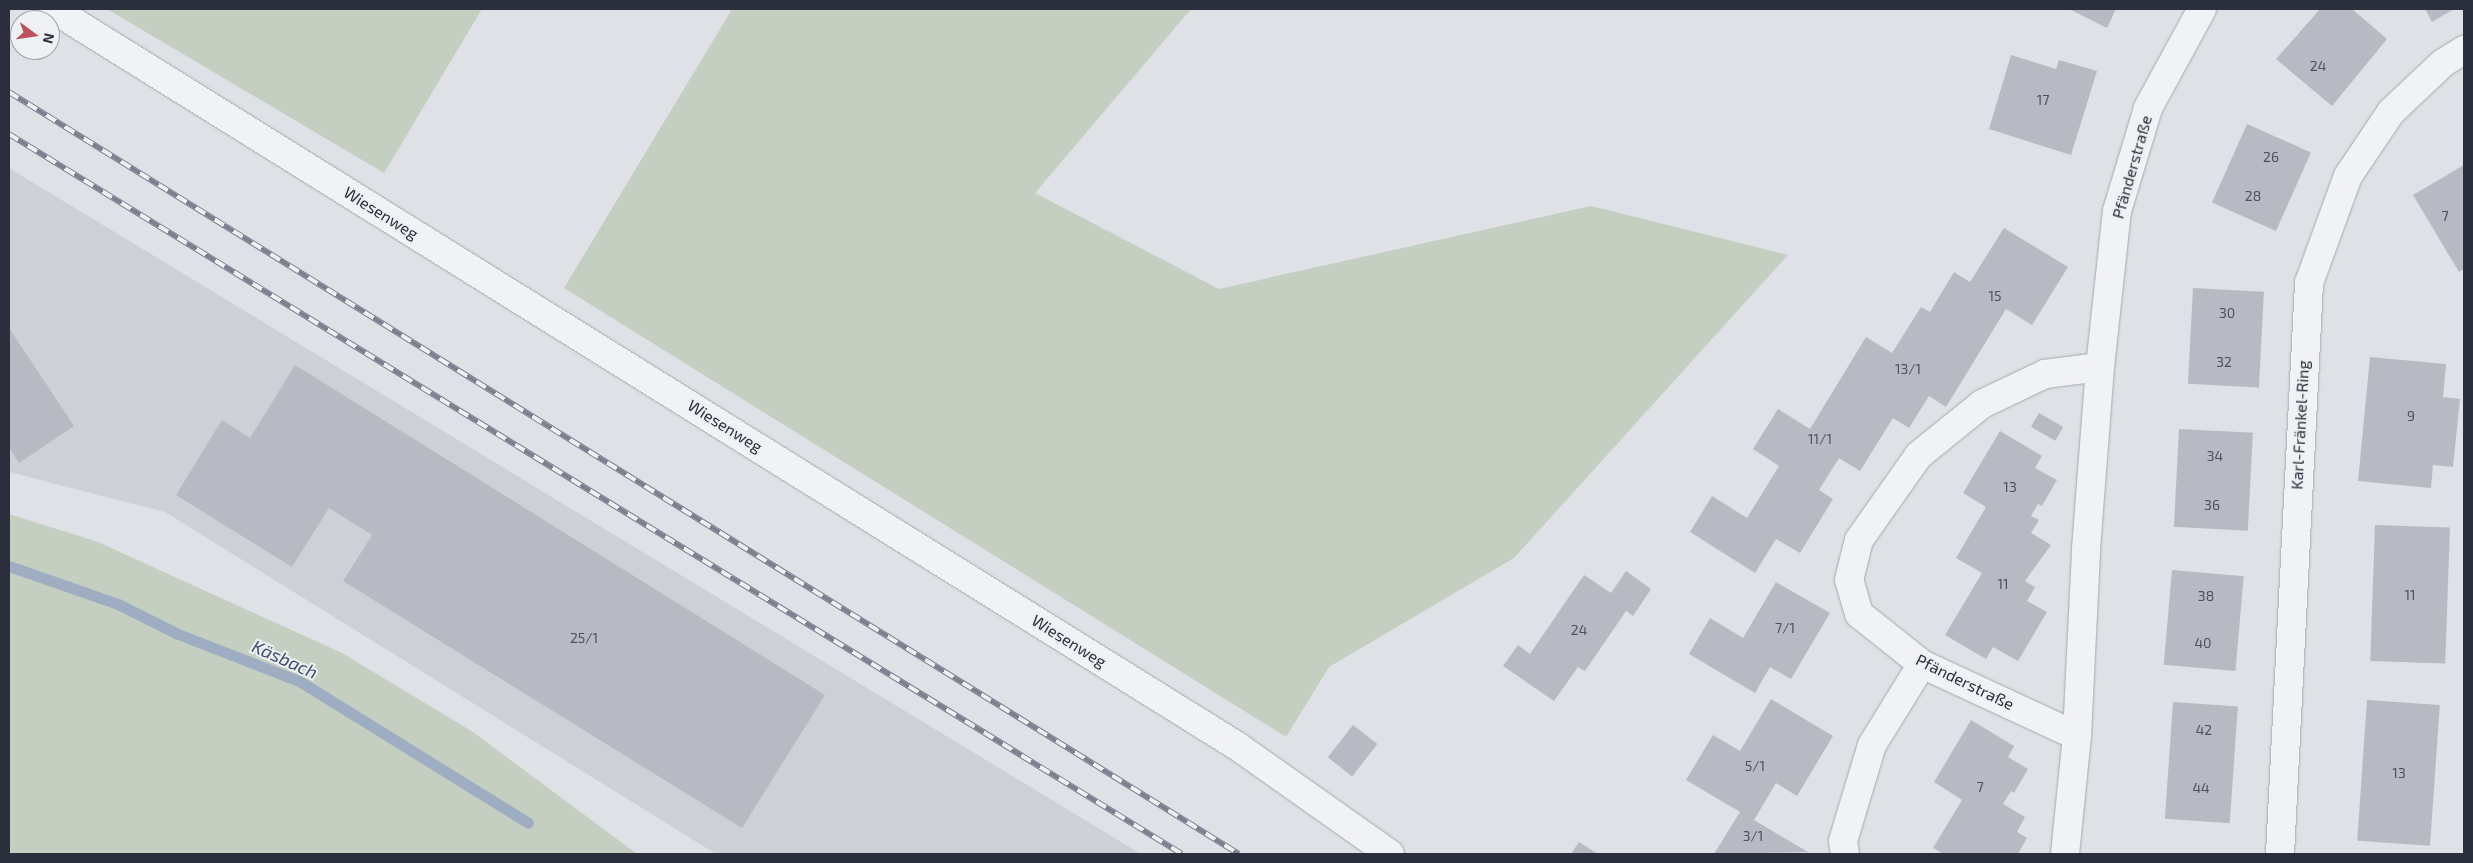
<!DOCTYPE html>
<html>
<head>
<meta charset="utf-8">
<style>
  body { margin:0 }
  #map { position:relative; width:2473px; height:863px; overflow:hidden; background:#dfe1e6; font-family:"Exo 2",sans-serif }
  div>[style] { position:absolute }
  [style*='--x'] { left:calc(var(--x)*1px); top:calc(var(--y)*1px); width:calc(var(--w)*1px); rotate:calc(var(--a)*1deg) }
  .built>* { inset:0; background:#cdd0d7 }
  .green>* { inset:0; background:#c4cfc1 }
  .stream>* { height:11px; margin:-5.5px; padding:0 5.5px; transform-origin:5.5px; border-radius:5.5px; background:#9eadc2 }
  .building>* { inset:0; background:#b7bac2; transform-origin:0 0 }
  .roads { filter:drop-shadow(0 0 1px #a5a8af) drop-shadow(0 0 1px #a5a8af) }
  .minor>* { height:28px; margin:-14px; padding:0 14px; transform-origin:14px; border-radius:14px; background:#f1f2f5 }
  .rail>* { height:5.5px; margin-top:-2.75px; transform-origin:0; background:repeating-linear-gradient(90deg,#eef0f4 0 11px,#7a808e 0 22px); box-sizing:border-box; border-block:1px solid #7a808e }
  span { translate:-50% -50%; white-space:nowrap; text-align:center; line-height:1.15; -webkit-text-stroke:4px #eef0f4; paint-order:stroke }
  .number-label { font-size:14px; color:#4d525d }
  .number-label span { -webkit-text-stroke-width:0 }
  .street-label { font-size:16px; color:#2a2f3b }
  .water-label { font-size:18px; color:#394c6a; font-style:italic }
  .frame { position:absolute; inset:0; border:10px solid #2a2f3b; pointer-events:none }
  .north { position:absolute; left:10px; top:10px; width:50px; height:50px; box-sizing:border-box; background:#eef0f4; border:1px solid #a0a3aa; border-radius:50%; rotate:104deg; font-size:14px; font-weight:700; line-height:20px; text-align:center; color:#2a2f3b }
  .north::after { content:''; display:block; margin:auto; width:18px; height:22px; background:#be515b; clip-path:polygon(50% 0,100% 100%,50% 72%,0 100%) }
</style>
</head>
<body>
<div id="map">
  <div class="built">
    <div style="clip-path:polygon(9px 168px,1141px 854px,716px 854px,165px 512px,9px 472px)"></div>
  </div>
  <div class="green">
    <div style="clip-path:polygon(107px 9px,482px 9px,384px 173px)"></div>
    <div style="clip-path:polygon(732px 9px,1191px 9px,1035px 193px,1219px 289px,1591px 206px,1788px 255px,1514px 558px,1329px 667px,1286px 737px,564px 288px)"></div>
    <div style="clip-path:polygon(9px 514px,98px 542px,342px 653px,473px 732px,637px 854px,9px 854px)"></div>
  </div>
  <div class="stream">
    <div style="--x:9;--y:566;--w:115;--a:19.2"></div>
    <div style="--x:118;--y:604;--w:67;--a:26.6"></div>
    <div style="--x:178;--y:634;--w:132;--a:21.3"></div>
    <div style="--x:301;--y:682;--w:267;--a:31.8"></div>
  </div>
  <div class="building">
    <div style="clip-path:polygon(2069px 9px,2116px 9px,2107px 28px)"></div>
    <div style="clip-path:polygon(2320px 9px,2352px 9px,2387px 39px,2332px 106px,2276px 59px)"></div>
    <div style="clip-path:polygon(2425px 9px,2454px 9px,2432px 22px)"></div>
    <div style="clip-path:polygon(2011px 55px,2056px 69px,2059px 60px,2097px 71px,2071px 155px,1989px 129px)"></div>
    <div style="left:2247px;top:124px;width:70px;height:86px;rotate:24deg"></div>
    <div style="clip-path:polygon(2464px 165px,2464px 269px,2459px 272px,2413px 195px)"></div>
    <div style="clip-path:polygon(2004px 228px,2068px 267px,2032px 325px,2006px 309px,1946px 407px,1929px 396px,1909px 428px,1893px 418px,1860px 471px,1839px 458px,1819px 490px,1833px 499px,1800px 553px,1776px 539px,1755px 573px,1690px 532px,1712px 496px,1747px 518px,1779px 466px,1753px 449px,1778px 409px,1810px 429px,1866px 337px,1892px 353px,1921px 307px,1930px 312px,1954px 272px,1970px 282px)"></div>
    <div style="left:2193px;top:288px;width:71px;height:96px;rotate:3deg"></div>
    <div style="clip-path:polygon(9px 328px,74px 426px,19px 463px,9px 447px)"></div>
    <div style="clip-path:polygon(2370px 357px,2446px 364px,2443px 397px,2460px 399px,2453px 467px,2433px 465px,2431px 488px,2358px 481px)"></div>
    <div style="clip-path:polygon(295px 365px,825px 695px,742px 828px,343px 581px,372px 535px,329px 508px,292px 567px,176px 495px,222px 420px,250px 438px)"></div>
    <div style="left:2039px;top:413px;width:28px;height:16px;rotate:30deg"></div>
    <div style="left:2179px;top:429px;width:74px;height:98px;rotate:3deg"></div>
    <div style="clip-path:polygon(2000px 431px,2042px 456px,2035px 468px,2057px 480px,2042px 506px,2038px 504px,2031px 516px,2039px 520px,2031px 533px,2051px 545px,2025px 581px,2035px 587px,2027px 601px,2047px 612px,2018px 661px,1993px 647px,1986px 659px,1945px 635px,1982px 573px,1956px 558px,1986px 507px,1963px 493px)"></div>
    <div style="left:2375px;top:525px;width:75px;height:136px;rotate:2deg"></div>
    <div style="left:2172px;top:570px;width:72px;height:95px;rotate:5deg"></div>
    <div style="clip-path:polygon(1626px 571px,1651px 589px,1633px 616px,1626px 611px,1585px 671px,1578px 667px,1554px 701px,1503px 666px,1518px 645px,1530px 654px,1584px 575px,1611px 593px)"></div>
    <div style="clip-path:polygon(1776px 582px,1830px 613px,1791px 679px,1770px 667px,1755px 693px,1689px 654px,1710px 618px,1743px 638px)"></div>
    <div style="clip-path:polygon(1771px 699px,1833px 736px,1797px 796px,1776px 783px,1754px 820px,1808px 852px,1714px 854px,1740px 812px,1686px 780px,1713px 735px,1740px 751px)"></div>
    <div style="left:2367px;top:700px;width:73px;height:141px;rotate:4deg"></div>
    <div style="left:2173px;top:702px;width:65px;height:117px;rotate:4deg"></div>
    <div style="clip-path:polygon(1971px 720px,2014px 746px,2008px 757px,2028px 769px,2014px 793px,2011px 791px,2003px 804px,2025px 817px,2017px 832px,2027px 838px,2018px 854px,1944px 854px,1933px 848px,1962px 800px,1934px 782px)"></div>
    <div style="left:1353px;top:725px;width:31px;height:41px;rotate:38deg"></div>
    <div style="clip-path:polygon(1579px 842px,1598px 854px,1571px 854px)"></div>
  </div>
  <div class="roads">
    <div class="minor">
      <div style="--x:53;--y:9;--w:1395;--a:31.9"></div>
      <div style="--x:1237;--y:746;--w:187;--a:35.2"></div>
      <div style="--x:2077;--y:736;--w:171;--a:-155.1"></div>
      <div style="--x:1922;--y:664;--w:80;--a:-141.6"></div>
      <div style="--x:1859;--y:614;--w:35;--a:-106"></div>
      <div style="--x:1849;--y:580;--w:41;--a:-76"></div>
      <div style="--x:1859;--y:540;--w:104;--a:-54.8"></div>
      <div style="--x:1919;--y:455;--w:81;--a:-39"></div>
      <div style="--x:1982;--y:404;--w:70;--a:-25.5"></div>
      <div style="--x:2045;--y:374;--w:55;--a:-7.3"></div>
      <div style="--x:1845;--y:854;--w:13;--a:-99"></div>
      <div style="--x:1843;--y:841;--w:100;--a:-73.2"></div>
      <div style="--x:1872;--y:745;--w:95;--a:-58.3"></div>
      <div style="--x:2065;--y:854;--w:119;--a:-84.2"></div>
      <div style="--x:2077;--y:736;--w:187;--a:-87.2"></div>
      <div style="--x:2086;--y:549;--w:183;--a:-85.6"></div>
      <div style="--x:2100;--y:367;--w:157;--a:-83.8"></div>
      <div style="--x:2117;--y:211;--w:108;--a:-73.2"></div>
      <div style="--x:2148;--y:108;--w:113;--a:-61.4"></div>
      <div style="--x:2280;--y:854;--w:572;--a:-87.09"></div>
      <div style="--x:2309;--y:283;--w:114;--a:-70"></div>
      <div style="--x:2348;--y:176;--w:77;--a:-56.1"></div>
      <div style="--x:2391;--y:112;--w:71;--a:-43.3"></div>
      <div style="--x:2443;--y:63;--w:25;--a:-32"></div>
    </div>
  </div>
  <div class="rail">
    <div style="--x:9;--y:92;--w:1447;--a:31.78"></div>
    <div style="--x:9;--y:134;--w:1376;--a:31.54"></div>
  </div>
  <div class="number-label">
    <span style="left:2318px;top:66px">24</span>
    <span style="left:2043px;top:100px">17</span>
    <span style="left:2271px;top:157px">26</span>
    <span style="left:2253px;top:196px">28</span>
    <span style="left:2445px;top:216px">7</span>
    <span style="left:1995px;top:296px">15</span>
    <span style="left:2227px;top:313px">30</span>
    <span style="left:2224px;top:362px">32</span>
    <span style="left:1908px;top:369px">13/1</span>
    <span style="left:2411px;top:416px">9</span>
    <span style="left:1820px;top:439px">11/1</span>
    <span style="left:2215px;top:456px">34</span>
    <span style="left:2010px;top:487px">13</span>
    <span style="left:2212px;top:505px">36</span>
    <span style="left:2003px;top:584px">11</span>
    <span style="left:2410px;top:595px">11</span>
    <span style="left:2206px;top:596px">38</span>
    <span style="left:1785px;top:628px">7/1</span>
    <span style="left:1579px;top:630px">24</span>
    <span style="left:584px;top:638px">25/1</span>
    <span style="left:2203px;top:643px">40</span>
    <span style="left:2204px;top:730px">42</span>
    <span style="left:1755px;top:766px">5/1</span>
    <span style="left:2399px;top:773px">13</span>
    <span style="left:1980px;top:787px">7</span>
    <span style="left:2201px;top:788px">44</span>
    <span style="left:1753px;top:836px">3/1</span>
  </div>
  <div class="street-label">
    <span style="left:2132px;top:167px;rotate:-74deg">Pfänderstraße</span>
    <span style="left:381px;top:213px;rotate:32deg">Wiesenweg</span>
    <span style="left:2300px;top:425px;rotate:-87deg">Karl-Fränkel-Ring</span>
    <span style="left:725px;top:426px;rotate:32deg">Wiesenweg</span>
    <span style="left:1069px;top:641px;rotate:32deg">Wiesenweg</span>
    <span style="left:1965px;top:682px;rotate:26deg">Pfänderstraße</span>
  </div>
  <div class="water-label">
    <span style="left:285px;top:659px;rotate:24deg">Käsbach</span>
  </div>
  <div class="frame"></div>
  <div class="north">N</div>
</div>
</body>
</html>
